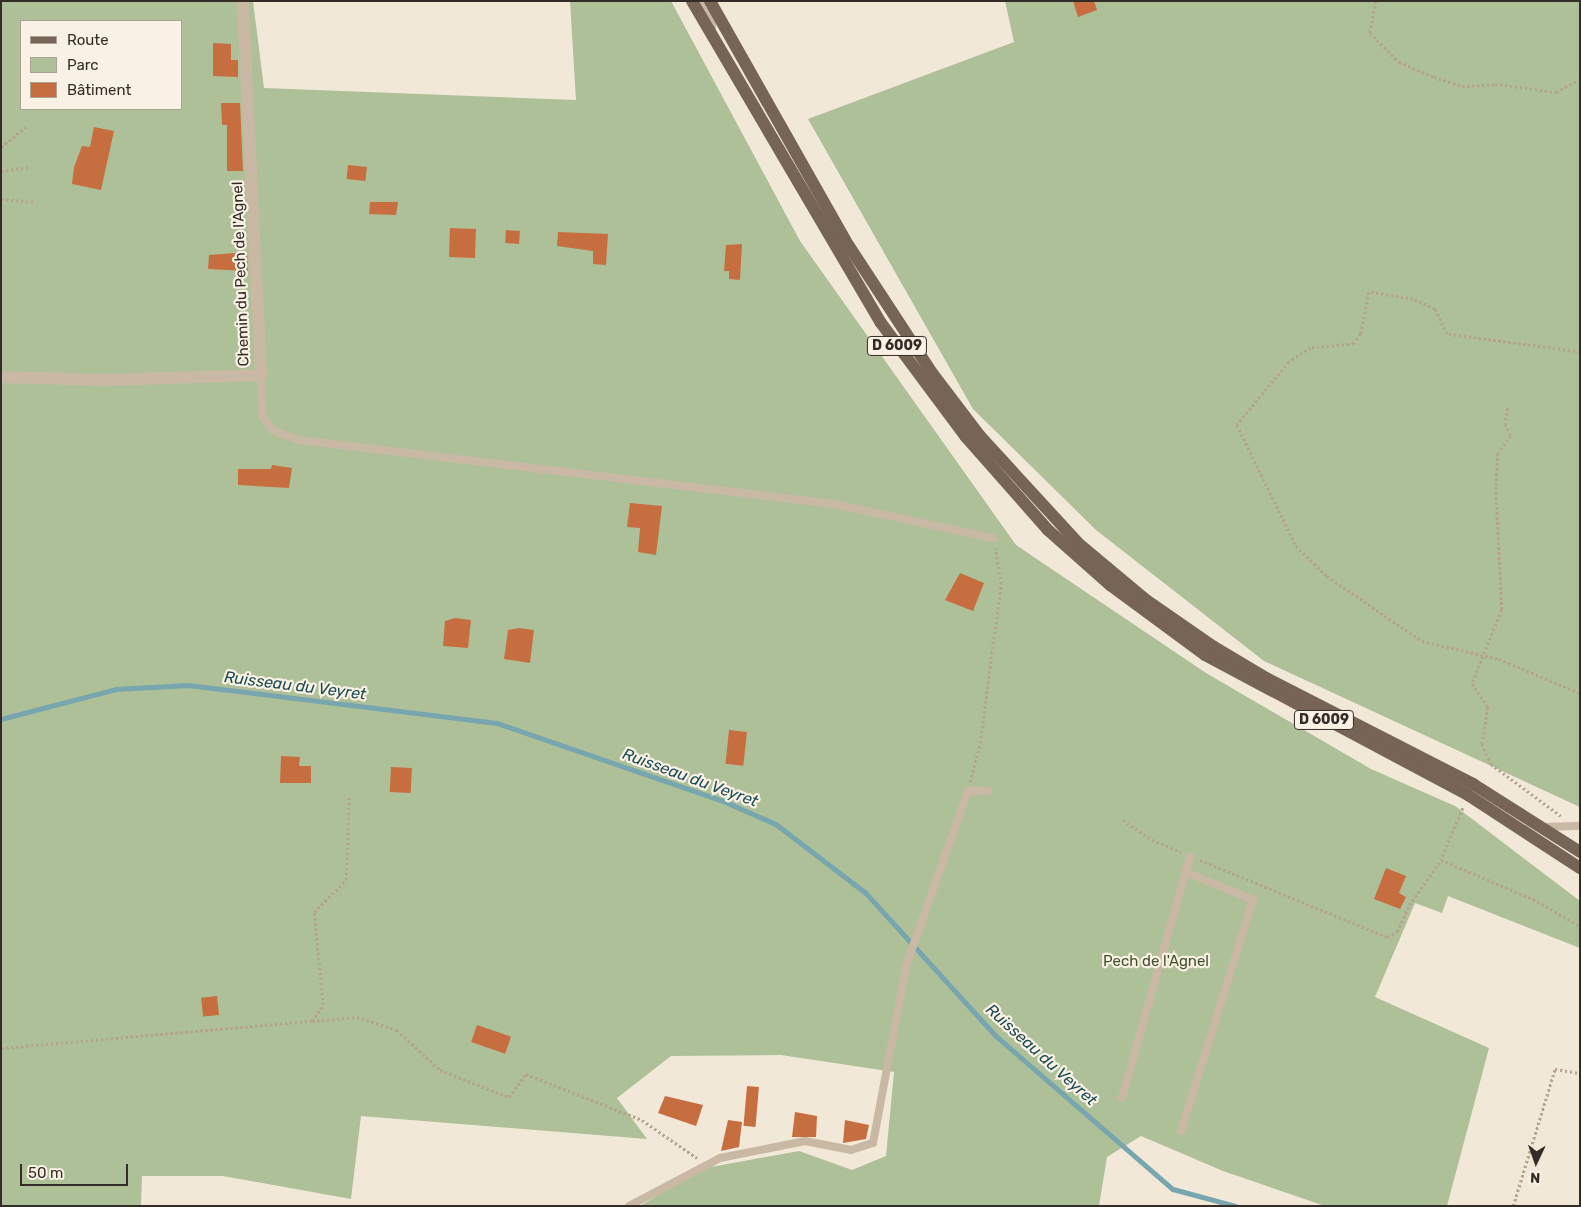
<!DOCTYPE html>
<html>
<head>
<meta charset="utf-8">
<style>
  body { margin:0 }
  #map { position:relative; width:1581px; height:1207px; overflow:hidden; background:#f1e8d8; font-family:Rubik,sans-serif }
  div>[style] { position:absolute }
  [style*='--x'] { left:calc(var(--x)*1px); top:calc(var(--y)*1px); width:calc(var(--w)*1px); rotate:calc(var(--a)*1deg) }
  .green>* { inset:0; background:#aec098 }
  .stream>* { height:4.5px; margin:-2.25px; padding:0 2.25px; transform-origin:2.25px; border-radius:2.25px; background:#77a6ae }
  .building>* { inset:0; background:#c76e40; transform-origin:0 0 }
  .path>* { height:2.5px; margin-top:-1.25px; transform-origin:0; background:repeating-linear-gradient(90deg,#b5a38e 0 2.5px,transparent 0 5px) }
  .service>* { height:8px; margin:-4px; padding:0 4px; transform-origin:4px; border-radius:4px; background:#c9b9a4 }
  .minor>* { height:12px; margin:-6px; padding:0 6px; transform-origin:6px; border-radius:6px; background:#c9b9a4 }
  .primary>* { height:12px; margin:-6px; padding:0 6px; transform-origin:6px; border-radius:6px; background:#766457 }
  span { translate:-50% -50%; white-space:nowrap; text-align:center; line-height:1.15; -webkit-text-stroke:4.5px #f9f1e4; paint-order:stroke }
  .shield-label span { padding:1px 4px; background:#f9f1e4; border:1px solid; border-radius:4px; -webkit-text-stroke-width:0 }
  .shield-label { font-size:14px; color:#342c26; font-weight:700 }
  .street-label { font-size:15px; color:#342c26 }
  .park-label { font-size:15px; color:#3f5229 }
  .water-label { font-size:16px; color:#1b4c55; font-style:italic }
  .frame { position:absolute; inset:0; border:2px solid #342c26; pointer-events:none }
  .legend { position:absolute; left:20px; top:20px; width:162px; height:90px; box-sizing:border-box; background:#f9f1e4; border:1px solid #aaa298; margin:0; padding:6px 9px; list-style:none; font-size:15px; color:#342c26 }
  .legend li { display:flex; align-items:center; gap:10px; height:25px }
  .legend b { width:25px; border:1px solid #aaa298 }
  .north { position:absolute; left:1511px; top:1137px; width:50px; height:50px; -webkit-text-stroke:4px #f9f1e4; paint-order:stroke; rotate:183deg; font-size:14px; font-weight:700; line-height:20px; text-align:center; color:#342c26 }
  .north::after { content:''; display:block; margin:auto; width:18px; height:22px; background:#342c26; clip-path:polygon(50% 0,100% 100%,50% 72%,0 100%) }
  .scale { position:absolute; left:20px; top:1164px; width:108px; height:22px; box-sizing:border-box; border:2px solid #342c26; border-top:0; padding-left:6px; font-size:15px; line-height:18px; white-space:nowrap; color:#342c26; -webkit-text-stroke:4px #f9f1e4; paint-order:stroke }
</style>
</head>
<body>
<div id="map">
  <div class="green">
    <div style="clip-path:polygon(evenodd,1px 1px,253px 1px,264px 88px,576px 100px,570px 1px,671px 1px,800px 241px,1016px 545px,1206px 673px,1371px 769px,1455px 806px,1580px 901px,1580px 948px,1448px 896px,1442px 913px,1415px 903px,1375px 997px,1489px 1048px,1447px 1206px,1325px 1206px,1223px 1171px,1141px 1136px,1107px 1157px,1099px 1206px,640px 1206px,700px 1169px,799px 1151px,852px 1170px,886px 1156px,894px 1072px,781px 1055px,671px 1056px,617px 1098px,647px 1139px,361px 1116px,351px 1199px,223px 1176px,142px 1176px,141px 1206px,1px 1206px,1px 1px,21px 21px,181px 21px,181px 109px,21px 109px,21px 21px)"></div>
    <div style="clip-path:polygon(1005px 1px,1580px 1px,1580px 807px,1264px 661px,1096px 530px,973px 409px,808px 119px,1014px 42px)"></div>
  </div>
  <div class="stream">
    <div style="--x:1;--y:719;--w:119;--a:-14.6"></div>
    <div style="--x:116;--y:689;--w:72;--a:-3.2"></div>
    <div style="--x:188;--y:685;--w:311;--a:7"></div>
    <div style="--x:497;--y:723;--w:237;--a:19"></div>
    <div style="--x:721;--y:800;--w:60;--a:23.6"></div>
    <div style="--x:776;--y:824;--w:113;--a:37.5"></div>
    <div style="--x:866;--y:893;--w:192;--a:47.7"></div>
    <div style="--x:995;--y:1035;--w:235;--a:40.9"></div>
    <div style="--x:1173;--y:1189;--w:65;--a:15.1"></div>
  </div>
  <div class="building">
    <div style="clip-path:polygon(1073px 1px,1094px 1px,1097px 10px,1078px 17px)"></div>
    <div style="clip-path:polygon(213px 43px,231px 44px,231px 60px,238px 60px,238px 77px,213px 76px)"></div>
    <div style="clip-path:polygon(221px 103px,240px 103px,243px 171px,227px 171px,227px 125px,222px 125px)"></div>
    <div style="clip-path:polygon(94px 127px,114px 131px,101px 190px,72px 184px,74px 167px,82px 146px,90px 147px)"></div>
    <div style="left:348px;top:165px;width:19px;height:14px;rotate:6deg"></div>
    <div style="clip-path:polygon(370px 202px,398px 202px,396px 215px,369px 214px)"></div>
    <div style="left:450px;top:228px;width:26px;height:29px;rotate:2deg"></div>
    <div style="left:506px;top:230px;width:14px;height:13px;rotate:4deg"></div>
    <div style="clip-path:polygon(558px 232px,608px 234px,606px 265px,593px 264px,593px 251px,557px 246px)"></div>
    <div style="clip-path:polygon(742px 244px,740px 280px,729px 279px,729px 271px,724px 271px,726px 245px)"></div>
    <div style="clip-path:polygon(235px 253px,247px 254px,248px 271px,208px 269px,209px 255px)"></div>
    <div style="clip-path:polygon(272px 465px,292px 468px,289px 488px,238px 485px,238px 469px,271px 469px)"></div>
    <div style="clip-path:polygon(630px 503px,662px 506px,656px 555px,638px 552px,640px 528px,627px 527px)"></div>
    <div style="clip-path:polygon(960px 573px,984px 583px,973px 611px,945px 600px)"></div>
    <div style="clip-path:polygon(455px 618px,471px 620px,468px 648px,443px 646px,445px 621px)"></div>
    <div style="clip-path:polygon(519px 628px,534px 630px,530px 663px,504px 659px,508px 630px)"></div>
    <div style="left:729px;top:730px;width:18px;height:34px;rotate:6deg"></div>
    <div style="clip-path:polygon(281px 756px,300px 757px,299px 766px,311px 766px,311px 783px,280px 783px)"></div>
    <div style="left:391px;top:767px;width:21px;height:25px;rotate:3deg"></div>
    <div style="clip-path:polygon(1386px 868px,1406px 876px,1399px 893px,1406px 897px,1400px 909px,1374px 899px)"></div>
    <div style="left:217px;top:996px;width:19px;height:16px;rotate:84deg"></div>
    <div style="left:477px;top:1025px;width:36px;height:18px;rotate:19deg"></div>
    <div style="left:747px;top:1086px;width:12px;height:40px;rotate:5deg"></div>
    <div style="clip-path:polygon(665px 1096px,703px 1105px,696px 1126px,658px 1113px)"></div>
    <div style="clip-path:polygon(795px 1112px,817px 1116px,816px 1137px,792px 1137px)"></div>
    <div style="clip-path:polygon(728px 1120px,742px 1122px,739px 1147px,721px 1151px)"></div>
    <div style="clip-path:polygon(845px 1120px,869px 1125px,866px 1139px,843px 1143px)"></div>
  </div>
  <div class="path">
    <div style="--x:1376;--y:1;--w:33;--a:101"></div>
    <div style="--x:1370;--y:33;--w:41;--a:45"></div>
    <div style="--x:1399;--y:62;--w:38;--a:23"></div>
    <div style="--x:1434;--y:77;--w:29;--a:18"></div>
    <div style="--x:1462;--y:86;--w:33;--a:-3"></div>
    <div style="--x:1495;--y:84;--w:62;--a:7.5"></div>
    <div style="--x:1556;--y:92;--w:27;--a:-28"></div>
    <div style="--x:1;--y:147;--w:32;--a:-39"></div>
    <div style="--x:1;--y:171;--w:27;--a:-8"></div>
    <div style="--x:1;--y:199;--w:34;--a:5"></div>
    <div style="--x:1580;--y:352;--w:134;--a:-172.3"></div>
    <div style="--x:1447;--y:334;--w:28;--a:-116"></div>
    <div style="--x:1435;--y:309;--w:24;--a:-156"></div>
    <div style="--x:1413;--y:299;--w:45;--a:-171"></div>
    <div style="--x:1369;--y:292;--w:43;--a:100.8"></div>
    <div style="--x:1361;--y:334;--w:12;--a:125"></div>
    <div style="--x:1354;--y:344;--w:43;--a:174.7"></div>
    <div style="--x:1311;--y:348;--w:26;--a:148"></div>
    <div style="--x:1289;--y:362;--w:82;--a:129.5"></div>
    <div style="--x:1237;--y:425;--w:135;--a:64"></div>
    <div style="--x:1296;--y:546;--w:43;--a:44.1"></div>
    <div style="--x:1327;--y:576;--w:115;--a:34.4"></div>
    <div style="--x:1422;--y:641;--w:79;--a:13.2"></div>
    <div style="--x:1499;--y:659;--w:88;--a:22.8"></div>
    <div style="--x:1508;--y:408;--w:16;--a:101"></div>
    <div style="--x:1505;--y:424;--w:13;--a:63"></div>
    <div style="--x:1511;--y:436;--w:21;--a:127"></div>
    <div style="--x:1498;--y:453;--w:34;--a:93"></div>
    <div style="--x:1496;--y:487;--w:123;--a:87.2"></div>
    <div style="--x:1502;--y:610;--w:80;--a:112.1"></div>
    <div style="--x:1472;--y:684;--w:28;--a:55"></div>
    <div style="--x:1488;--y:707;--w:37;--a:99"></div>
    <div style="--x:1482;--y:744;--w:22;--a:66"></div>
    <div style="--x:1491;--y:764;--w:87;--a:36.6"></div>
    <div style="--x:970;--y:782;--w:40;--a:-75.6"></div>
    <div style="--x:980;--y:743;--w:160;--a:-82.5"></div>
    <div style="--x:1001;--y:584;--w:36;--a:-99"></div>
    <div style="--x:1463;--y:808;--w:56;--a:112.9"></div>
    <div style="--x:1441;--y:860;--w:100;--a:23"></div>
    <div style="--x:1533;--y:899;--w:54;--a:29.9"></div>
    <div style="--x:1123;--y:820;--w:35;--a:35"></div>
    <div style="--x:1152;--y:840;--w:31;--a:22"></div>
    <div style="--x:1200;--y:860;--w:202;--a:22.4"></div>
    <div style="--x:1387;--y:937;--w:11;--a:-27"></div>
    <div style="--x:1397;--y:932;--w:30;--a:-66"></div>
    <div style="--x:1409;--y:905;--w:55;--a:-54.6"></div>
    <div style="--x:312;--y:1021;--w:45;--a:-5.1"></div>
    <div style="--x:357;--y:1017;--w:42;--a:18"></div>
    <div style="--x:397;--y:1030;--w:59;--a:42.9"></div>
    <div style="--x:440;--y:1070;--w:74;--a:21.4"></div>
    <div style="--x:509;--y:1097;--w:29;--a:-54"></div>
    <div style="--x:526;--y:1074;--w:125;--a:21.6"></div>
    <div style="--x:642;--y:1120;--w:67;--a:34.6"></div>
    <div style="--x:1;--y:1048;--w:312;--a:-5"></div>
    <div style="--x:312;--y:1021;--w:19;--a:-55"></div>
    <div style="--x:323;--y:1005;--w:93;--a:-95.5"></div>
    <div style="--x:314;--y:912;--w:45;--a:-45"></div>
    <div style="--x:346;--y:880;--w:84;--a:-88"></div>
    <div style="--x:1513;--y:1206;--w:143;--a:-73"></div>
    <div style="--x:1555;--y:1069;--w:25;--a:9"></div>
  </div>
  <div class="service">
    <div style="--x:702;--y:1;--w:21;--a:62"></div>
    <div style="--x:712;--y:20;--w:12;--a:90"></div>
    <div style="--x:261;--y:375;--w:40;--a:88.6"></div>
    <div style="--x:262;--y:415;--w:19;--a:55"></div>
    <div style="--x:273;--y:431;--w:28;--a:19"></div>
    <div style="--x:299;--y:440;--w:539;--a:6.82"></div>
    <div style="--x:834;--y:504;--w:163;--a:12.1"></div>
    <div style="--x:1545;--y:827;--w:35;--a:-2"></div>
    <div style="--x:1122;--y:1098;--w:251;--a:-74.3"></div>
    <div style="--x:1181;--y:1131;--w:242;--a:-72.7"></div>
    <div style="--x:1253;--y:900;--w:73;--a:-157.3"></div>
    <div style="--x:629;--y:1206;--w:103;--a:-27.8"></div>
    <div style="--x:720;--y:1158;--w:87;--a:-11.3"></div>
    <div style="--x:805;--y:1141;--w:47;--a:11.1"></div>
    <div style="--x:851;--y:1150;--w:23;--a:-18"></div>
    <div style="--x:873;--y:1143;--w:180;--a:-79.4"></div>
    <div style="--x:906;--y:966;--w:186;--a:-70.5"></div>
    <div style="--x:968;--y:791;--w:20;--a:0"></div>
  </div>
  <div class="minor">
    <div style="--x:1;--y:377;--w:103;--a:1.7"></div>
    <div style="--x:104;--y:380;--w:157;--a:-1.8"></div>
    <div style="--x:261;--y:375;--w:374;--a:-92.8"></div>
  </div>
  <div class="primary">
    <div style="--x:692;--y:1;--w:373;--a:59.6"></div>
    <div style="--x:881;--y:323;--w:142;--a:53.3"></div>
    <div style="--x:966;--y:437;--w:124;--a:48.6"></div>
    <div style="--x:1048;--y:530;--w:83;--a:41.6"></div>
    <div style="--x:1110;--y:585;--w:118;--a:36.4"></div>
    <div style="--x:1205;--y:655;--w:298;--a:28"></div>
    <div style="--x:1468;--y:795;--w:134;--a:33.1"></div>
    <div style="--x:710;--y:1;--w:274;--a:60.5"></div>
    <div style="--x:845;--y:240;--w:159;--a:56.8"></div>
    <div style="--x:932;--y:373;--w:79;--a:52.7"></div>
    <div style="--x:980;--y:436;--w:145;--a:47.5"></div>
    <div style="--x:1078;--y:543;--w:89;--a:40"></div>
    <div style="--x:1146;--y:600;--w:83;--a:34.7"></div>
    <div style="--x:1214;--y:647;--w:61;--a:30.8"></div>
    <div style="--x:1266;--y:678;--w:233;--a:27.1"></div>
    <div style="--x:1473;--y:784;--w:127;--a:32.4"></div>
  </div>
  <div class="shield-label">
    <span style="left:897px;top:346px">D 6009</span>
    <span style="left:1324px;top:720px">D 6009</span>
  </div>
  <div class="street-label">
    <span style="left:241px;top:274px;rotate:-92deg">Chemin du Pech de l'Agnel</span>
  </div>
  <div class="park-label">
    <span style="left:1156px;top:962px">Pech de l'Agnel</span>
  </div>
  <div class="water-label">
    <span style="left:295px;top:686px;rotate:7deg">Ruisseau du Veyret</span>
    <span style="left:690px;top:778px;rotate:20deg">Ruisseau du Veyret</span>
    <span style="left:1041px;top:1055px;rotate:42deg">Ruisseau du Veyret</span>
  </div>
  <div class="frame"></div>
  <ul class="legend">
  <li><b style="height:6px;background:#766457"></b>Route</li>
  <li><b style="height:14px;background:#aec098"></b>Parc</li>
  <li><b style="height:14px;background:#c76e40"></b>Bâtiment</li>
  </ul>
  <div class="north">N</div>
  <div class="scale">50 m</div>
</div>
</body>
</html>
